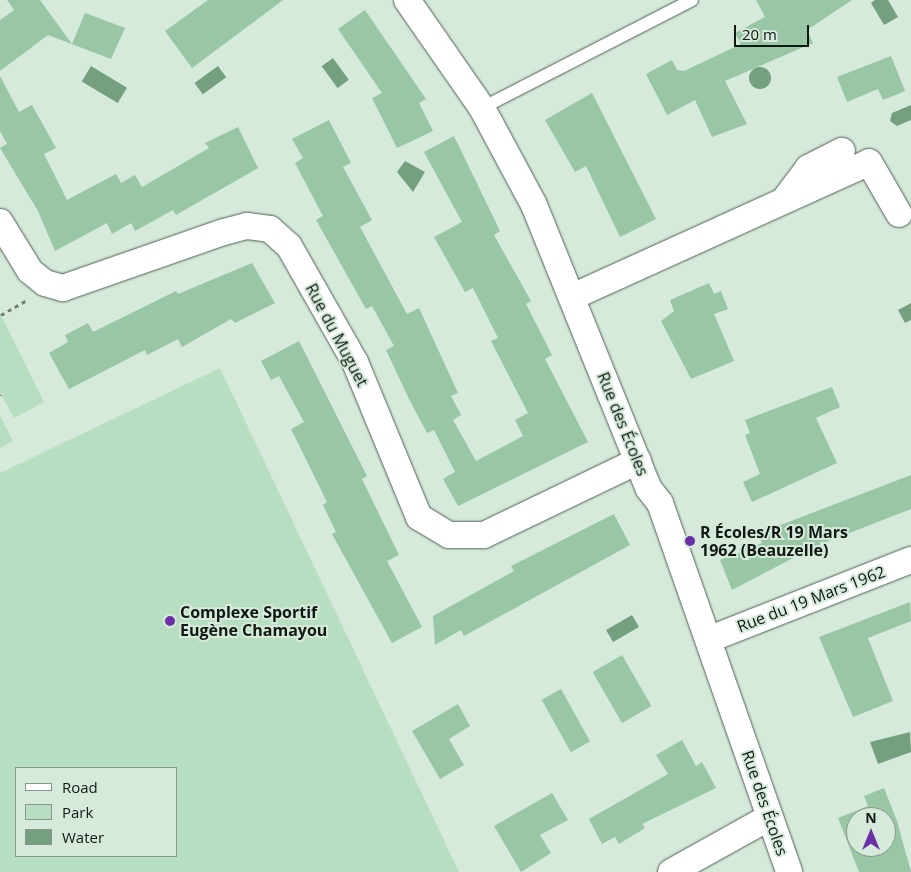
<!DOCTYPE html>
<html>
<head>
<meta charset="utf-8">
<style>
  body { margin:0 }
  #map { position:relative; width:911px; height:872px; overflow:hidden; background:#d5eada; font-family:"Open Sans",sans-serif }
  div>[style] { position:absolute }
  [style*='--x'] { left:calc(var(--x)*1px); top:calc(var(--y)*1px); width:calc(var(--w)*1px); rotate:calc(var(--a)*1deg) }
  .green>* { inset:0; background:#b7dec0 }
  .water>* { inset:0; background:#75a080; transform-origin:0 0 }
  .round { border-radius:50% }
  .building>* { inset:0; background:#99c6a5; transform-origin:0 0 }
  .path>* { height:3px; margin-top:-1.5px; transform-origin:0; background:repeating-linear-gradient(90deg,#707d73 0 4px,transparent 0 8px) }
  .roads { filter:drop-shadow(0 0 1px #4e6053) drop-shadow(0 0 1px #4e6053) }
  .lane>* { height:12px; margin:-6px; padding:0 6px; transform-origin:6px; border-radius:6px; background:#fff }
  .street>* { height:26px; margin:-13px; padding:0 13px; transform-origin:13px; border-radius:13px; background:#fff }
  .dots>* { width:14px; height:14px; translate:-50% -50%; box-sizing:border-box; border:2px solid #d5eada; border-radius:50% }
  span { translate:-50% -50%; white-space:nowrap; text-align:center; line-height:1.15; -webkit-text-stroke:4px #d5eada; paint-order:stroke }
  .street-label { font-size:16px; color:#111812 }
  .poi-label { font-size:16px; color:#111812; font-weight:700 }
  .left { translate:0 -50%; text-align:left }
  .legend { position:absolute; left:15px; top:767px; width:162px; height:90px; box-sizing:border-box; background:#d5eada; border:1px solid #87968a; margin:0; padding:6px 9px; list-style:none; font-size:15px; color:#111812 }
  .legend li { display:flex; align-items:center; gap:10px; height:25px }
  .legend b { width:25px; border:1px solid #87968a }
  .north { position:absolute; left:846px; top:807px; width:50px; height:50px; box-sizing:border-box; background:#d5eada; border:1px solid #87968a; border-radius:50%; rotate:0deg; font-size:14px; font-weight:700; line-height:20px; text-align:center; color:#111812 }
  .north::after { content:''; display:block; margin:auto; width:18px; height:22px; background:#6b30a6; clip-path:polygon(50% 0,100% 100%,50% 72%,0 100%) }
  .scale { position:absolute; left:734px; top:25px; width:75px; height:22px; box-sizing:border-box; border:2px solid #111812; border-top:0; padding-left:6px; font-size:15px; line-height:18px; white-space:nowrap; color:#111812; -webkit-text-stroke:4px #d5eada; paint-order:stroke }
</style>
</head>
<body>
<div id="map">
  <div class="green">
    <div style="clip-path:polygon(0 313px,44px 402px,14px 418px,0 392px)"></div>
    <div style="clip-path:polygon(evenodd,220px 368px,459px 872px,0 872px,0 473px,220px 368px,176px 768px,176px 856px,16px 856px,16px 768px,176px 768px)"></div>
    <div style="clip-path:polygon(0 416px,13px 441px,0 448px)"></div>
  </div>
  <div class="water">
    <div style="clip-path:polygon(875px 0,888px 0,898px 17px,884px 25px,871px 3px)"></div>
    <div style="left:333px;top:58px;width:27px;height:14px;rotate:54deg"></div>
    <div style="left:91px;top:66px;width:42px;height:18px;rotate:31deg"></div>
    <div style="left:218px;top:66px;width:14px;height:29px;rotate:54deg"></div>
    <div class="round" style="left:749px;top:67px;width:22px;height:22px"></div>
    <div style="clip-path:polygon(911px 105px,911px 120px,897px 126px,890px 121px,892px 113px)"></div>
    <div style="clip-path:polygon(405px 161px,425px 172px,413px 192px,397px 172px)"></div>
    <div style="clip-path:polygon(911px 303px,911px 320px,905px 323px,898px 310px)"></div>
    <div style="left:632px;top:615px;width:14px;height:30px;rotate:60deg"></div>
    <div style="clip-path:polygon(910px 732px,911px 752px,878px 764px,870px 742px)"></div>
  </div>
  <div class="building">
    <div style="clip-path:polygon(7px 0,40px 0,72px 44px,85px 13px,125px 28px,111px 59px,48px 35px,0 71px,0 20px,14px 10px)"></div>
    <div style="clip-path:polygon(208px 0,283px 0,192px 68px,165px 31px)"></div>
    <div style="clip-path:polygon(756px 0,852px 0,807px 30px,813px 43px,725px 81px,747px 124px,712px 137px,695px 100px,667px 115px,646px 74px,672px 60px,677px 70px,684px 71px,741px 44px,735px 33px,765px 17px)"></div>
    <div style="clip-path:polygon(365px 10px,426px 99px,419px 103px,433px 131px,397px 148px,372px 98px,382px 93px,338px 29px)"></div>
    <div style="clip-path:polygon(891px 56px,905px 91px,883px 100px,878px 89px,847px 102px,837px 77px)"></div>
    <div style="clip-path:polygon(0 76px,19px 112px,32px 105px,56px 148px,44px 154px,67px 200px,116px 174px,121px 183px,135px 175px,142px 187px,209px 148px,205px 143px,238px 127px,258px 168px,176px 215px,173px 210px,135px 231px,131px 223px,112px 234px,107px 223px,55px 251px,38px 211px,0 148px,7px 144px,0 131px)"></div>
    <div style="clip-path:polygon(592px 93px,656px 219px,620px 237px,586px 166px,575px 172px,545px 120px)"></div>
    <div style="clip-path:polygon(329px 120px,351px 163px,343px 167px,372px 220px,360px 227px,407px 314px,419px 308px,458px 393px,451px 396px,461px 415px,453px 420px,476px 461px,523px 436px,515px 420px,528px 413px,491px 341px,498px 338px,473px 288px,465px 292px,434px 237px,462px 222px,424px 152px,454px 136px,500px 231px,494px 235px,531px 301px,526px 304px,552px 355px,545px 359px,588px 442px,458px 506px,443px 479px,455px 472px,434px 430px,427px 433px,409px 399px,386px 350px,394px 346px,372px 306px,366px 309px,316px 220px,323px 216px,295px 163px,303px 158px,292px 139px)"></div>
    <div style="clip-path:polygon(252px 263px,275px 303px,235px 323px,231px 319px,182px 347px,178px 339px,147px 355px,145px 350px,69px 389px,49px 353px,68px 342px,65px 335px,88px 323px,93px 332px,176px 291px,178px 294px)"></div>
    <div style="clip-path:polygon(709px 283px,714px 294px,721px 291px,728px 309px,714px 314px,734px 361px,691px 379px,661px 321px,674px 311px,670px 300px)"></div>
    <div style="clip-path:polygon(299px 341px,367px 476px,362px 479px,399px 555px,387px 561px,422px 627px,392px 643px,332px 534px,336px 532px,323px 505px,327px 502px,291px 429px,304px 422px,279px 376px,271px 380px,261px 361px)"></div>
    <div style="clip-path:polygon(832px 387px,840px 407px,816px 418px,837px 463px,752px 502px,743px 482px,760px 474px,745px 435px,750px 433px,745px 420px)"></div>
    <div style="clip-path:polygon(911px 475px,911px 509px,816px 546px,732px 590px,720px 560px,762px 543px,759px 537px,765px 531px)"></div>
    <div style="clip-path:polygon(614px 514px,630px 545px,464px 636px,461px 630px,435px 645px,433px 616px,514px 571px,511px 566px)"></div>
    <div style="clip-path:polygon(910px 602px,911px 621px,868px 638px,893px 701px,853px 717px,819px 637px)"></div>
    <div style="left:622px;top:655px;width:59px;height:34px;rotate:60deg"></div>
    <div style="left:561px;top:689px;width:60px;height:22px;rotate:61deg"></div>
    <div style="clip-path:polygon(458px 704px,470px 726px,449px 739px,464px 765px,440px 779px,412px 731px)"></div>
    <div style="clip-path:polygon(682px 740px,696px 766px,702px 762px,716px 788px,642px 824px,645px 828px,619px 844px,615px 837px,602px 844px,589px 819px,668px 774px,656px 755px)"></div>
    <div style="clip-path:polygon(evenodd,884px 788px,897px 821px,911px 872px,859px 872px,838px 818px,868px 806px,864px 796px,884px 788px,856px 817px,886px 817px,886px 847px,856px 847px,856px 817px)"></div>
    <div style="clip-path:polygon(552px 793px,568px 820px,540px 835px,551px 853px,521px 872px,494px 826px)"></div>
  </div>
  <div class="path">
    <div style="--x:1;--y:315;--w:30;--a:-30"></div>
    <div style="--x:0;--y:395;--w:1;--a:-45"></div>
  </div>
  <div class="roads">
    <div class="lane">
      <div style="--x:482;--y:108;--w:236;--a:-27.2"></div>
    </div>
    <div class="street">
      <div style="--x:407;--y:0;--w:131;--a:55.2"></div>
      <div style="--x:482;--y:108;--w:110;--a:61.8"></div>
      <div style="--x:534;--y:205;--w:306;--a:68"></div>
      <div style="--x:649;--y:489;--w:18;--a:52"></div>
      <div style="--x:660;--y:503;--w:391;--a:70.7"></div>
      <div style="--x:785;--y:199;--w:39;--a:-53"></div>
      <div style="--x:808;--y:168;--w:38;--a:-27"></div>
      <div style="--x:0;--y:222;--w:57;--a:58.5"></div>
      <div style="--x:30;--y:271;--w:19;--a:39"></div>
      <div style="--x:45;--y:283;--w:19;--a:16"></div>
      <div style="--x:63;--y:288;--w:170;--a:-19.2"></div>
      <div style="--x:224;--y:232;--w:24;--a:-15"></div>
      <div style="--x:247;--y:226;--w:23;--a:7"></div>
      <div style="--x:270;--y:229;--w:25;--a:42"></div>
      <div style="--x:289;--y:246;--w:133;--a:60.4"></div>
      <div style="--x:355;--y:362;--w:168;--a:67.6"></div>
      <div style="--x:419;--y:517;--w:35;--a:31"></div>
      <div style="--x:449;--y:535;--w:35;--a:0"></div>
      <div style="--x:484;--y:535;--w:171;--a:-25.7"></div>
      <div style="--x:572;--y:297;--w:326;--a:-24.4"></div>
      <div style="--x:869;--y:162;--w:60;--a:60"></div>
      <div style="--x:710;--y:639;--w:216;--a:-21.5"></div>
      <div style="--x:671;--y:872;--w:113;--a:-29.1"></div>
    </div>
  </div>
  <div class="dots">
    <div style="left:690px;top:541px;background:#6b30a6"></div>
    <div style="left:170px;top:621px;background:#6b30a6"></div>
  </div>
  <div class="street-label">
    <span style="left:337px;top:335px;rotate:62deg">Rue du Muguet</span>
    <span style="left:623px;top:424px;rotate:68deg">Rue des Écoles</span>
    <span style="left:811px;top:599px;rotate:-21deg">Rue du 19 Mars 1962</span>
    <span style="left:765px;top:803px;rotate:71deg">Rue des Écoles</span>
  </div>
  <div class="poi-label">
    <span class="left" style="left:700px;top:541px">R Écoles/R 19 Mars<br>1962 (Beauzelle)</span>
    <span class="left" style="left:180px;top:621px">Complexe Sportif<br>Eugène Chamayou</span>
  </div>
  <ul class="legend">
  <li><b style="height:6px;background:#fff"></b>Road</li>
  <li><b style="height:14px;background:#b7dec0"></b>Park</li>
  <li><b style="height:14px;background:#75a080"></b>Water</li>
  </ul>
  <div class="north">N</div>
  <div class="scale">20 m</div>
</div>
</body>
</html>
